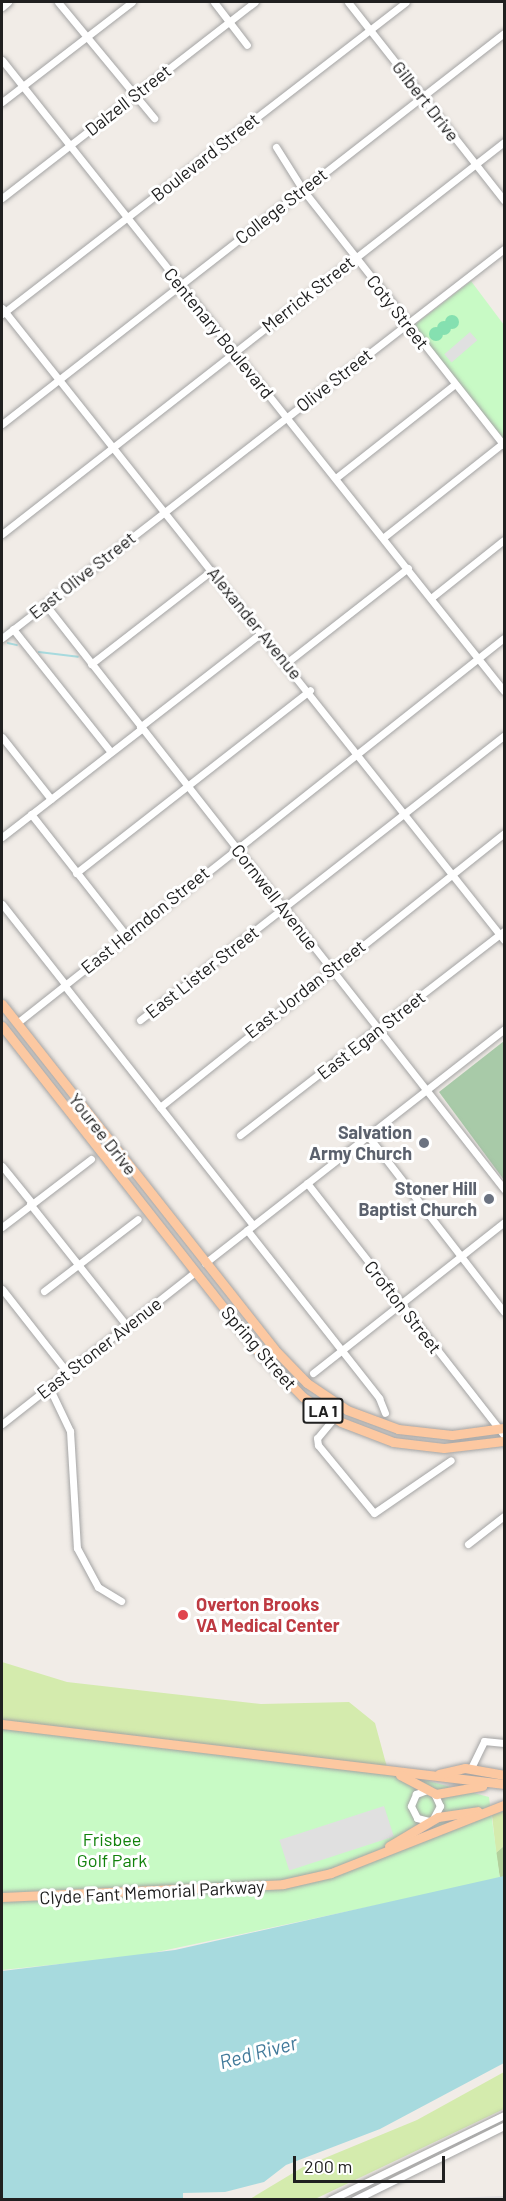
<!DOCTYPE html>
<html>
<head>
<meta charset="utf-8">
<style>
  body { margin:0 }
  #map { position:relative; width:506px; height:2201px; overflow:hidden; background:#f1ece7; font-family:Barlow,sans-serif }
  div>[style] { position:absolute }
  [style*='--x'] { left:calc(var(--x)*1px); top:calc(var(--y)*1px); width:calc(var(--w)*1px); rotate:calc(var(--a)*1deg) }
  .residential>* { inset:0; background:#dfddde }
  .grass>* { inset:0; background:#d4ebad }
  .forest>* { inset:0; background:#b2d09c }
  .cemetery>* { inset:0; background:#a8caa8 }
  .park>* { inset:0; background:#c8fac5 }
  .pitch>* { inset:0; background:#85e0b0 }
  .round { border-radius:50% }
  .parking>* { inset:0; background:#e0e0e0; transform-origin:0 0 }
  .water>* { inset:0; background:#a7dade }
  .stream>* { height:1.5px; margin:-0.75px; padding:0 0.75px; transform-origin:0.75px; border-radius:0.75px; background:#a7dade }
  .roads { filter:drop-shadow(0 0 2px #a4a4a4) drop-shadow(0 0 2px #a4a4a4) }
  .minor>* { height:7px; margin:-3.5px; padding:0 3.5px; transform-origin:3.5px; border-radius:3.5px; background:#fff }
  .major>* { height:9px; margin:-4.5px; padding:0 4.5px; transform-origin:4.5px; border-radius:4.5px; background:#fcc8a1 }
  .dots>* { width:16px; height:16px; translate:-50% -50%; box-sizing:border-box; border:3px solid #fff; border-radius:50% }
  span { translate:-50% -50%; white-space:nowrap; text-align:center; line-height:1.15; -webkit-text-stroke:6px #fff; paint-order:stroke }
  .shield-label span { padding:2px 4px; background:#fff; border:2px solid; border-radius:4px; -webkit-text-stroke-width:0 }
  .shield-label { font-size:16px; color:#202020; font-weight:700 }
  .street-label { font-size:18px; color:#202020 }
  .worship-label { font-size:18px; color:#5b616d; font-weight:700 }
  .right { translate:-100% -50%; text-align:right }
  .health-label { font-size:18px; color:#be3a42; font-weight:700 }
  .left { translate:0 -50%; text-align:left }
  .park-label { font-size:18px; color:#11820b }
  .water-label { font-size:20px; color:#427a9a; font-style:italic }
  .frame { position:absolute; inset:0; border:3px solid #202020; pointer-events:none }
  .scale { position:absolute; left:293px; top:2156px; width:152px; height:27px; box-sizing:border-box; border:3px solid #202020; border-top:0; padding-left:8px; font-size:18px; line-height:21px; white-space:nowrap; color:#202020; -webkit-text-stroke:4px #fff; paint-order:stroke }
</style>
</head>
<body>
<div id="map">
  <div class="residential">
    <div style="clip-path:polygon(504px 2196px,504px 2200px,422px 2199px)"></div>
  </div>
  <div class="grass">
    <div style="clip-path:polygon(2px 1662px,67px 1682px,261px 1704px,349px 1702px,375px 1723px,388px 1771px,2px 1721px)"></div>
    <div style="clip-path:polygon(504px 1811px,504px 1846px,496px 1853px,492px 1815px)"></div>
    <div style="clip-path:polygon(504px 2072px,504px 2109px,315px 2199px,250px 2199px,303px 2167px,417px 2120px)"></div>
  </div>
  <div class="forest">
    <div style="clip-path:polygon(504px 1846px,504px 1876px,500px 1879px,496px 1853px)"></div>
  </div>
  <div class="cemetery">
    <div style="clip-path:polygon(504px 1041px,504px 1180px,439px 1092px)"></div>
  </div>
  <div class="park">
    <div style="clip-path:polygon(471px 281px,504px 325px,504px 443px,413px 326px)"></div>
    <div style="clip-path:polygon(2px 1726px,417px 1778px,489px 1797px,500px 1879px,138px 1956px,2px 1970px)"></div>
  </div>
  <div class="pitch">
    <div class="round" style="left:445px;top:315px;width:14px;height:14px"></div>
    <div class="round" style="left:437px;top:321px;width:14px;height:14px"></div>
    <div class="round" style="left:429px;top:327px;width:14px;height:14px"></div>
  </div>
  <div class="parking">
    <div style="left:470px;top:332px;width:11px;height:34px;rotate:49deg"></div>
    <div style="left:384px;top:1806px;width:32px;height:110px;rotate:72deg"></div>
  </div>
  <div class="water">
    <div style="clip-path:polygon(504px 1876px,504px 2063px,380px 2129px,286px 2165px,264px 2182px,225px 2192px,183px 2193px,183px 2199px,2px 2199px,2px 1971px,175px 1950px)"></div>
  </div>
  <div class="stream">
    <div style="--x:8;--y:643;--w:9;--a:13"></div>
    <div style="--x:39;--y:652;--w:39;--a:7"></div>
  </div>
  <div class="roads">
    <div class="minor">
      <div style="--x:58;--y:2;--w:151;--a:50.4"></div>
      <div style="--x:214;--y:2;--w:54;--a:52.5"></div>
      <div style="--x:348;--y:2;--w:252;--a:51.8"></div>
      <div style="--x:2;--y:7;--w:8;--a:-40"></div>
      <div style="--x:2;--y:60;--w:806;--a:51.5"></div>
      <div style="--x:2;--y:102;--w:164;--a:-37.6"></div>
      <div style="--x:276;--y:147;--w:51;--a:57.9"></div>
      <div style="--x:303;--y:190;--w:325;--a:51.8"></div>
      <div style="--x:2;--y:198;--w:320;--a:-37.8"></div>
      <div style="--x:2;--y:308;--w:807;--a:51.54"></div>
      <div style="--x:2;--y:314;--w:510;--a:-37.68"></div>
      <div style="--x:2;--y:424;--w:636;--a:-37.91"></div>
      <div style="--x:337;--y:477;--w:149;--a:-38.2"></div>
      <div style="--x:2;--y:534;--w:637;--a:-37.99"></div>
      <div style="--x:384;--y:537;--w:152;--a:-38.3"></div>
      <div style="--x:431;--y:598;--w:93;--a:-38.5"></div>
      <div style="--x:45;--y:604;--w:744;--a:51.88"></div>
      <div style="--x:13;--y:629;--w:157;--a:51.5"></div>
      <div style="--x:2;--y:638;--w:635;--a:-37.77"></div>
      <div style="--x:91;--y:664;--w:153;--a:-37.8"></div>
      <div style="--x:285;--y:664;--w:156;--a:-38"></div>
      <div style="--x:140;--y:727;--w:152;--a:-37.8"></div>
      <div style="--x:2;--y:737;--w:79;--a:51.7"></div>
      <div style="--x:31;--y:814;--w:154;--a:51.9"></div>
      <div style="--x:2;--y:837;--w:176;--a:-37.8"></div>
      <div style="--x:76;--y:873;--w:297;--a:-38"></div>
      <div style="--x:2;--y:904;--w:102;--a:51.8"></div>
      <div style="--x:64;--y:985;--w:305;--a:51.8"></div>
      <div style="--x:140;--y:1020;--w:462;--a:-38"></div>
      <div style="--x:17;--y:1023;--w:621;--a:-38.33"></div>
      <div style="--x:160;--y:1107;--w:440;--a:-38.5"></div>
      <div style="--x:240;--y:1135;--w:334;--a:-37.7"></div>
      <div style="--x:368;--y:1136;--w:222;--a:52.3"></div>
      <div style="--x:2;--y:1166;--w:48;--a:51"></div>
      <div style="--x:307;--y:1183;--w:320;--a:52"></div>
      <div style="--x:30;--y:1204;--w:156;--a:51.5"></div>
      <div style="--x:2;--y:1227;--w:112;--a:-37.4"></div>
      <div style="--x:247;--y:1230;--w:214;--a:51.8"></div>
      <div style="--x:379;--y:1398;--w:16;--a:68"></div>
      <div style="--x:205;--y:1263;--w:380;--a:-38"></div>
      <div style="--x:2;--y:1289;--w:105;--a:51.9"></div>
      <div style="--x:44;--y:1291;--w:118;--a:-37.5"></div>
      <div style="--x:313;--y:1373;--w:243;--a:-38.3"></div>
      <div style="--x:49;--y:1387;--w:49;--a:64.5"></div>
      <div style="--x:70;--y:1431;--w:117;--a:86.6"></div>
      <div style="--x:77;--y:1548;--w:44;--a:61.7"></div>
      <div style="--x:98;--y:1587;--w:27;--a:31"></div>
      <div style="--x:334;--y:1418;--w:26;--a:130"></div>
      <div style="--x:317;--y:1438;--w:7;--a:82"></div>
      <div style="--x:318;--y:1445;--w:88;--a:50.5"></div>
      <div style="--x:374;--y:1513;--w:93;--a:-34.5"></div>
      <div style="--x:2;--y:1424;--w:246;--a:-38.2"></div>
      <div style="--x:468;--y:1544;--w:46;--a:-37.9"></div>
      <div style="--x:471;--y:1768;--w:30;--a:-64"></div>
      <div style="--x:484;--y:1741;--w:20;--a:6"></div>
      <div style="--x:427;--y:1790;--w:12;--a:160"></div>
      <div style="--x:416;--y:1794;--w:13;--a:113"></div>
      <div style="--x:411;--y:1806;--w:13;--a:63"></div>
      <div style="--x:417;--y:1818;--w:12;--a:14"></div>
      <div style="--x:433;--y:1819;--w:15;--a:-62"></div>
      <div style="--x:440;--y:1806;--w:14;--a:-115"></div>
      <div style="--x:330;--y:2200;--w:194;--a:-26"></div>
      <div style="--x:354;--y:2200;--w:167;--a:-26.3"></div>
    </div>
    <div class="major">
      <div style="--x:2;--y:1004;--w:439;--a:51.7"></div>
      <div style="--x:274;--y:1349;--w:47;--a:45.9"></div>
      <div style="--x:307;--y:1383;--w:48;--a:34"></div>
      <div style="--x:347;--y:1410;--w:54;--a:20.4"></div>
      <div style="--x:398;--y:1429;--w:54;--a:6.3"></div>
      <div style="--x:452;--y:1435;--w:52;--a:-7.7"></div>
      <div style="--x:2;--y:1026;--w:411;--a:51.8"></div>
      <div style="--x:256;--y:1349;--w:67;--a:45.6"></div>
      <div style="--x:303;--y:1397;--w:45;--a:33.3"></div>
      <div style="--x:341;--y:1422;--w:56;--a:21"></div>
      <div style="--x:393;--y:1442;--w:51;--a:6.7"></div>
      <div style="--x:444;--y:1448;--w:60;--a:-6.7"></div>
      <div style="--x:2;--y:1724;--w:506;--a:6.82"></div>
      <div style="--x:439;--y:1774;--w:27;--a:-13"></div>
      <div style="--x:465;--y:1768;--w:40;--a:10"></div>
      <div style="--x:400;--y:1775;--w:41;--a:27.8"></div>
      <div style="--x:436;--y:1794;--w:47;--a:-9.9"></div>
      <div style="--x:389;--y:1846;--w:57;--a:-30.6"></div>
      <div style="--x:438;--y:1817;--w:40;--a:-8.5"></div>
      <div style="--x:2;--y:1897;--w:281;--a:-2.6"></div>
      <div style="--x:283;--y:1884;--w:49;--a:-12.9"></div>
      <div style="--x:331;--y:1873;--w:186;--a:-21.5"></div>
    </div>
  </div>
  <div class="dots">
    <div style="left:424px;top:1143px;background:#6b7280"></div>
    <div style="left:489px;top:1199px;background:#6b7280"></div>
    <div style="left:183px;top:1615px;background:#e0444e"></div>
  </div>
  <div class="shield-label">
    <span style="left:323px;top:1411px">LA 1</span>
  </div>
  <div class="street-label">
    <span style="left:128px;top:100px;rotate:-38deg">Dalzell Street</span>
    <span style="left:426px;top:101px;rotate:52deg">Gilbert Drive</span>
    <span style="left:205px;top:157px;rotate:-38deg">Boulevard Street</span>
    <span style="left:281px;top:206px;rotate:-38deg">College Street</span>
    <span style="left:308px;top:294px;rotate:-38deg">Merrick Street</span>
    <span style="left:398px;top:312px;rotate:52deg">Coty Street</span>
    <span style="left:219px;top:333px;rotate:51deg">Centenary Boulevard</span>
    <span style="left:334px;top:380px;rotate:-38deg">Olive Street</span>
    <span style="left:82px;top:575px;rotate:-38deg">East Olive Street</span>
    <span style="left:255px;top:623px;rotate:51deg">Alexander Avenue</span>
    <span style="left:275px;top:897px;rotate:52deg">Cornwell Avenue</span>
    <span style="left:145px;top:920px;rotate:-39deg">East Herndon Street</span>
    <span style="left:202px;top:972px;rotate:-38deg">East Lister Street</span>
    <span style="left:305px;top:989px;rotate:-38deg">East Jordan Street</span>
    <span style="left:371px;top:1035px;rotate:-38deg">East Egan Street</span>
    <span style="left:103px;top:1134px;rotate:52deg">Youree Drive</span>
    <span style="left:403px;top:1307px;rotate:52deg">Crofton Street</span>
    <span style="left:99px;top:1348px;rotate:-38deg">East Stoner Avenue</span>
    <span style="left:259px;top:1348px;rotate:49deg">Spring Street</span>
    <span style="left:152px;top:1892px;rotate:-3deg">Clyde Fant Memorial Parkway</span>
  </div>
  <div class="worship-label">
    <span class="right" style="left:412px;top:1143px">Salvation<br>Army Church</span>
    <span class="right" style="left:477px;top:1199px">Stoner Hill<br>Baptist Church</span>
  </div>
  <div class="health-label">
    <span class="left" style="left:196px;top:1615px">Overton Brooks<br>VA Medical Center</span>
  </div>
  <div class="park-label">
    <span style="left:112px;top:1850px">Frisbee<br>Golf Park</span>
  </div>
  <div class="water-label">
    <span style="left:258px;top:2052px;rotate:-15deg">Red River</span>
  </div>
  <div class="frame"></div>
  <div class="scale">200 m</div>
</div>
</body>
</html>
